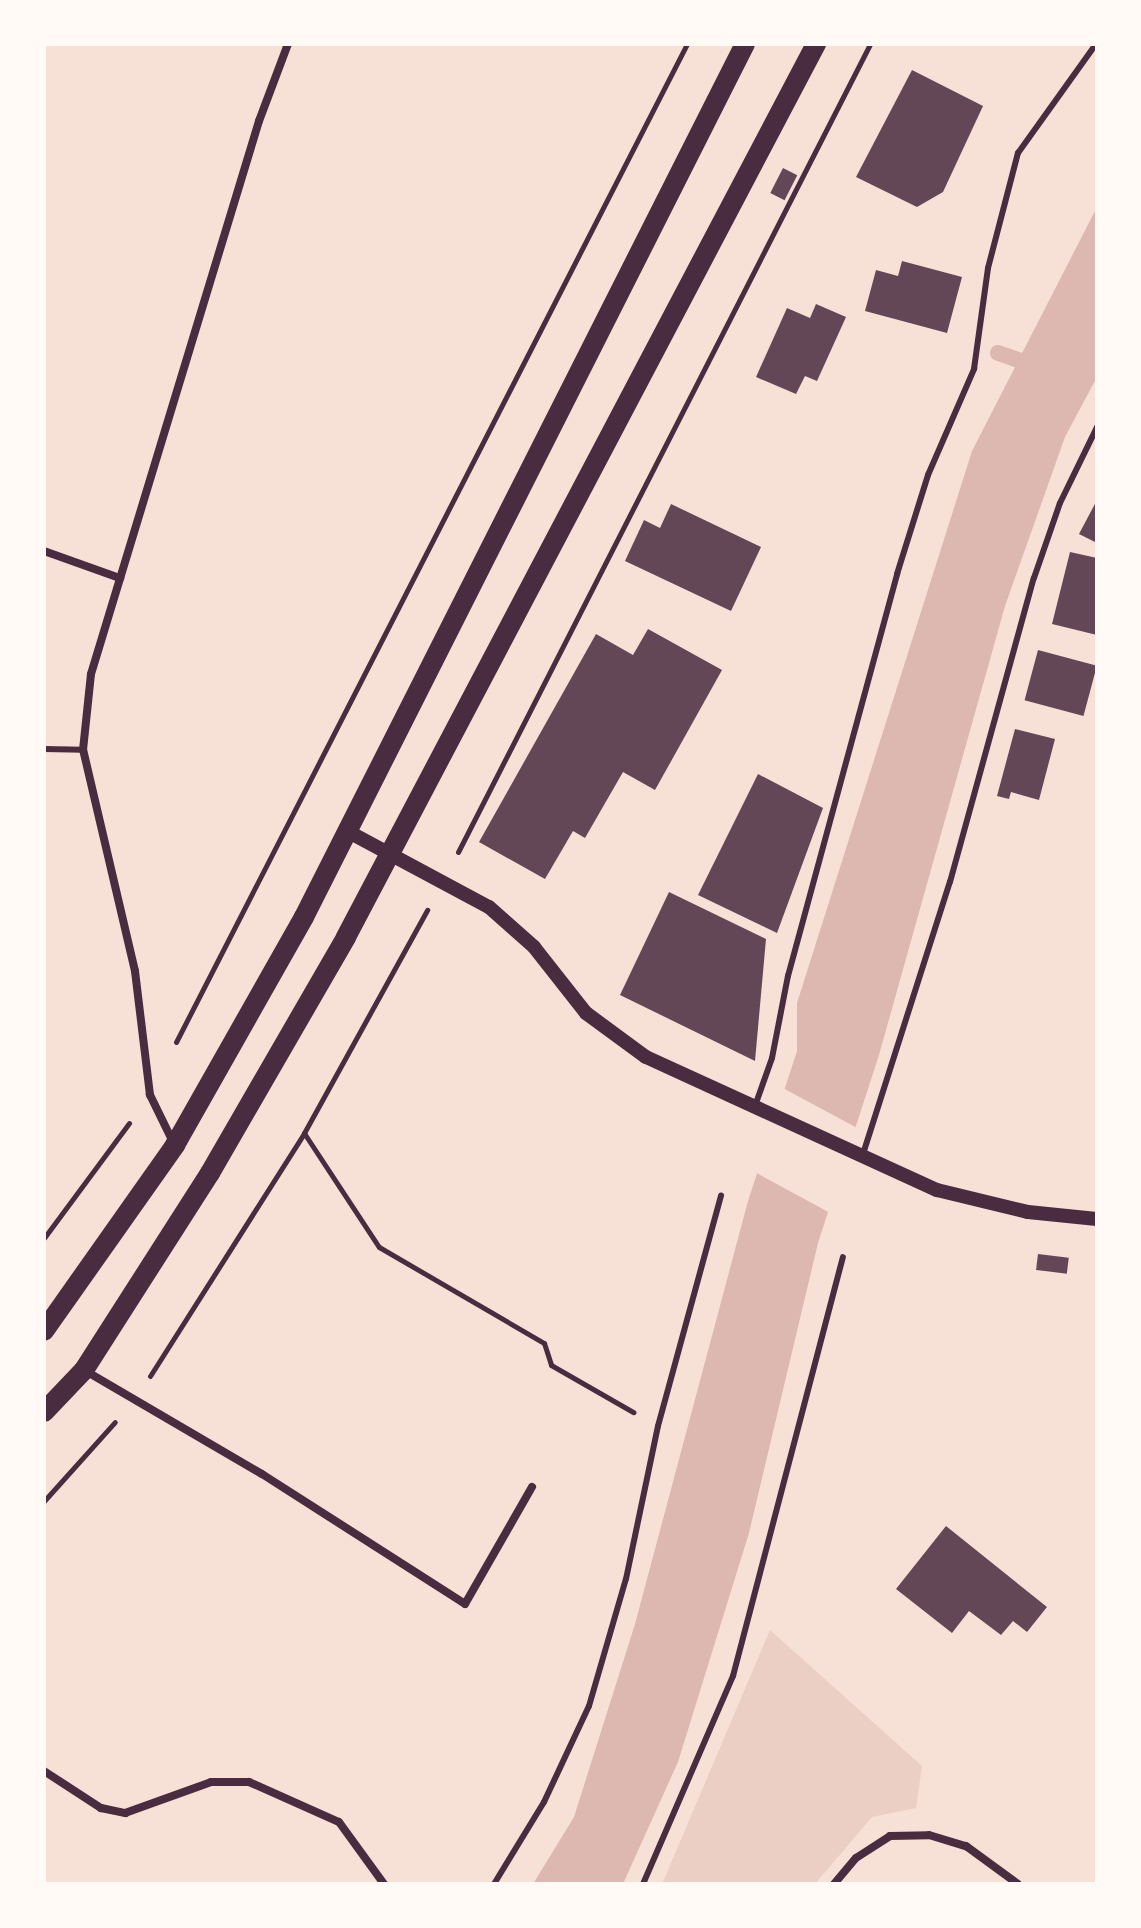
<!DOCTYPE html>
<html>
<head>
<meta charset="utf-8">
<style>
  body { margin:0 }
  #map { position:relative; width:1141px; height:1928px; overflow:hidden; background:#f7e1d7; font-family:"Roboto Serif",serif }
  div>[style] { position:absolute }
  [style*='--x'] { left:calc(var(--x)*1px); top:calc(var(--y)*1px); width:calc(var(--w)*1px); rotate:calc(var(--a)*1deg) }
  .green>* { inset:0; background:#ebcfc5 }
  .water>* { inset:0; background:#dcb8b0 }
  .pier>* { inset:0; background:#f7e1d7 }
  .stream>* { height:16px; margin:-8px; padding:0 8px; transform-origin:8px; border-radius:8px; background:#dcb8b0 }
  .building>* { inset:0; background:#644757; transform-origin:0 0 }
  .path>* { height:5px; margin:-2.5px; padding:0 2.5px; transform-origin:2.5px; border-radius:2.5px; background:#4a2c40 }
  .service>* { height:6px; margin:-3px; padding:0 3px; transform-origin:3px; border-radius:3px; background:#4a2c40 }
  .minor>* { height:8px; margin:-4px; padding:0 4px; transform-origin:4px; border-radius:4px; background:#4a2c40 }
  .tertiary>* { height:14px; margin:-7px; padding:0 7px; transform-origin:7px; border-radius:7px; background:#4a2c40 }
  .primary>* { height:20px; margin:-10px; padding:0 10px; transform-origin:10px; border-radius:10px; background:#4a2c40 }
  span { translate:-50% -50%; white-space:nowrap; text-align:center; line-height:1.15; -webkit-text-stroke:6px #fffaf5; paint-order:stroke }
  .frame { position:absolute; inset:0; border:46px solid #fffaf5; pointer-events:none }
</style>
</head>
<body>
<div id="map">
  <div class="green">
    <div style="clip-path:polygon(770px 1630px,922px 1766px,916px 1808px,872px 1817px,815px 1884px,662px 1884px)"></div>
  </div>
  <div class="water">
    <div style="clip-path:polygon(1097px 207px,1097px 377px,1065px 437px,1005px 606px,879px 1055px,818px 1243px,749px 1533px,678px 1762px,623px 1884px,533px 1884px,574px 1817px,635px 1624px,748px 1201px,797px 1051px,797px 1003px,972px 451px)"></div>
  </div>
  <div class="pier">
    <div style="clip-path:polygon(781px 1087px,859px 1129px,832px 1214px,753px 1171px)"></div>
  </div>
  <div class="stream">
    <div style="--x:998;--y:353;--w:39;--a:19"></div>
  </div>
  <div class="building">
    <div style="clip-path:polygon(912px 70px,983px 106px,943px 192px,917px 207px,856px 177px)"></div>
    <div style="left:783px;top:168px;width:16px;height:28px;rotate:27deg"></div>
    <div style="clip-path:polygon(902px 261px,962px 277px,947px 333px,865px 311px,876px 270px,898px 276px)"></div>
    <div style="clip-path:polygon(816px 304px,846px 317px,817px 381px,805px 376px,796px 394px,756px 377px,787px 308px,810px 318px)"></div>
    <div style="clip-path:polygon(1097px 500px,1097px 543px,1079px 534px)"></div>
    <div style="clip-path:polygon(671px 504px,761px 547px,731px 611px,625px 561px,644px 520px,660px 528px)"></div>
    <div style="clip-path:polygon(1070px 552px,1097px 558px,1097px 635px,1052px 624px)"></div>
    <div style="clip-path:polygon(648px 629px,722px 670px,655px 790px,623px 772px,585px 838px,573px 831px,545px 879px,479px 842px,596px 634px,633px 655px)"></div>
    <div style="left:1038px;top:650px;width:61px;height:52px;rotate:15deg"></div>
    <div style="clip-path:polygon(1015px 729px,1055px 739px,1039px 800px,1011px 792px,1009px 799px,997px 796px)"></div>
    <div style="clip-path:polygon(758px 774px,823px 808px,777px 933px,698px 895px)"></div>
    <div style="clip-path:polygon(669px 892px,766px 939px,755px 1061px,620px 995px)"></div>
    <div style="left:1038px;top:1254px;width:31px;height:16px;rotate:7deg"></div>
    <div style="clip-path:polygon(946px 1526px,1047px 1607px,1027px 1632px,1013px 1621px,1001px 1635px,969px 1611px,952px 1633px,896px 1589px)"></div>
  </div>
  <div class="path">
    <div style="--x:458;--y:852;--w:907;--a:-62.98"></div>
    <div style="--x:176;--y:1042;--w:1121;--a:-62.89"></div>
    <div style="--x:304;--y:1133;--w:136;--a:56.7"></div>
    <div style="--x:379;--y:1247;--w:191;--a:30.2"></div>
    <div style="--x:544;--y:1343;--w:23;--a:72"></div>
    <div style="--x:551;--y:1365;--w:95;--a:29.8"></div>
    <div style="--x:44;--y:1238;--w:143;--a:-53.5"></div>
    <div style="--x:150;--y:1376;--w:288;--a:-57.6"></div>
    <div style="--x:304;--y:1133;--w:255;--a:-61.1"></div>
    <div style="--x:44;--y:1501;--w:106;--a:-48.1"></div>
  </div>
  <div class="service">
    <div style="--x:44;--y:749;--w:39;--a:1"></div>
    <div style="--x:755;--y:1106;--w:51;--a:-70.5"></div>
    <div style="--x:772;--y:1058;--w:84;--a:-79"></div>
    <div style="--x:788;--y:976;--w:417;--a:-74.8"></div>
    <div style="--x:897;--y:574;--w:104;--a:-72.6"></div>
    <div style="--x:928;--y:475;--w:116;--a:-66.5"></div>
    <div style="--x:974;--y:369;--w:102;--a:-82.1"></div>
    <div style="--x:988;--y:268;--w:119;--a:-75.4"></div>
    <div style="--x:1018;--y:153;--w:134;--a:-54.4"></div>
    <div style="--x:863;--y:1154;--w:286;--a:-72.3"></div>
    <div style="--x:950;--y:882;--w:315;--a:-74.6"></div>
    <div style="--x:1034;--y:578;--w:79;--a:-70.9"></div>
    <div style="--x:1060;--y:503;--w:85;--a:-64"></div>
    <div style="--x:494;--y:1884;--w:96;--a:-58.6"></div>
    <div style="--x:544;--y:1802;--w:106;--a:-64.9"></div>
    <div style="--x:589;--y:1706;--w:132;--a:-73.8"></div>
    <div style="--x:626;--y:1579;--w:156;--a:-78.2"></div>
    <div style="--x:658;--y:1426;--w:239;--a:-74.7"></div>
    <div style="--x:643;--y:1884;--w:227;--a:-66.6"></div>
    <div style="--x:733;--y:1676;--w:433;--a:-75.3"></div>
  </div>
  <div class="minor">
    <div style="--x:44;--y:551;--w:81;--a:19.6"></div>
    <div style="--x:174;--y:1144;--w:55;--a:-116.1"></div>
    <div style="--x:150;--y:1095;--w:125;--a:-96.9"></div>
    <div style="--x:135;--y:971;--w:227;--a:-103.2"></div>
    <div style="--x:83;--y:750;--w:76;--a:-84"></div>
    <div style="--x:91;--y:674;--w:578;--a:-73.1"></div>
    <div style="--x:259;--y:121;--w:82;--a:-69.4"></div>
    <div style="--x:84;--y:1370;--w:206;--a:30.3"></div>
    <div style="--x:262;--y:1474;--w:241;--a:32.6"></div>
    <div style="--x:465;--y:1604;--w:135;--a:-60.2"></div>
    <div style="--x:44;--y:1771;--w:68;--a:33"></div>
    <div style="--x:101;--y:1808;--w:25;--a:12"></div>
    <div style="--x:125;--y:1813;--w:91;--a:-19.8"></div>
    <div style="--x:211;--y:1782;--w:38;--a:0"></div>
    <div style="--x:249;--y:1782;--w:98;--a:24"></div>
    <div style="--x:339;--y:1822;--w:77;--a:54"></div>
    <div style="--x:834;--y:1884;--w:34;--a:-50"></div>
    <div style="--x:856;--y:1858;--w:40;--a:-32.9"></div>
    <div style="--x:890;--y:1836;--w:39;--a:-1"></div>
    <div style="--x:929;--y:1835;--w:39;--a:17"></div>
    <div style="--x:966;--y:1846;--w:64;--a:36.2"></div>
  </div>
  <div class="tertiary">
    <div style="--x:347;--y:831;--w:161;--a:28.2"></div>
    <div style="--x:489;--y:907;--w:60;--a:41.6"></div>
    <div style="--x:534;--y:947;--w:84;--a:51.8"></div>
    <div style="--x:586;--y:1013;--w:74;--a:36.3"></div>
    <div style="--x:646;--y:1057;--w:320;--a:24.6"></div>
    <div style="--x:937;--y:1190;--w:94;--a:13.6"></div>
    <div style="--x:1028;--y:1212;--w:69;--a:5.8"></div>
  </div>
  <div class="primary">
    <div style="--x:44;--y:1331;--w:228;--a:-54.8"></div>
    <div style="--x:175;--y:1145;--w:262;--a:-60.5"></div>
    <div style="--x:304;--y:917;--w:978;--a:-63.2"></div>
    <div style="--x:44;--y:1412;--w:58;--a:-46.4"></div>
    <div style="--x:84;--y:1370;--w:234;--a:-57.4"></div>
    <div style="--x:210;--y:1173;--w:272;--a:-60"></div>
    <div style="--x:346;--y:937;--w:1009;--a:-62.24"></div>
  </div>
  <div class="frame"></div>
</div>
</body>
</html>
